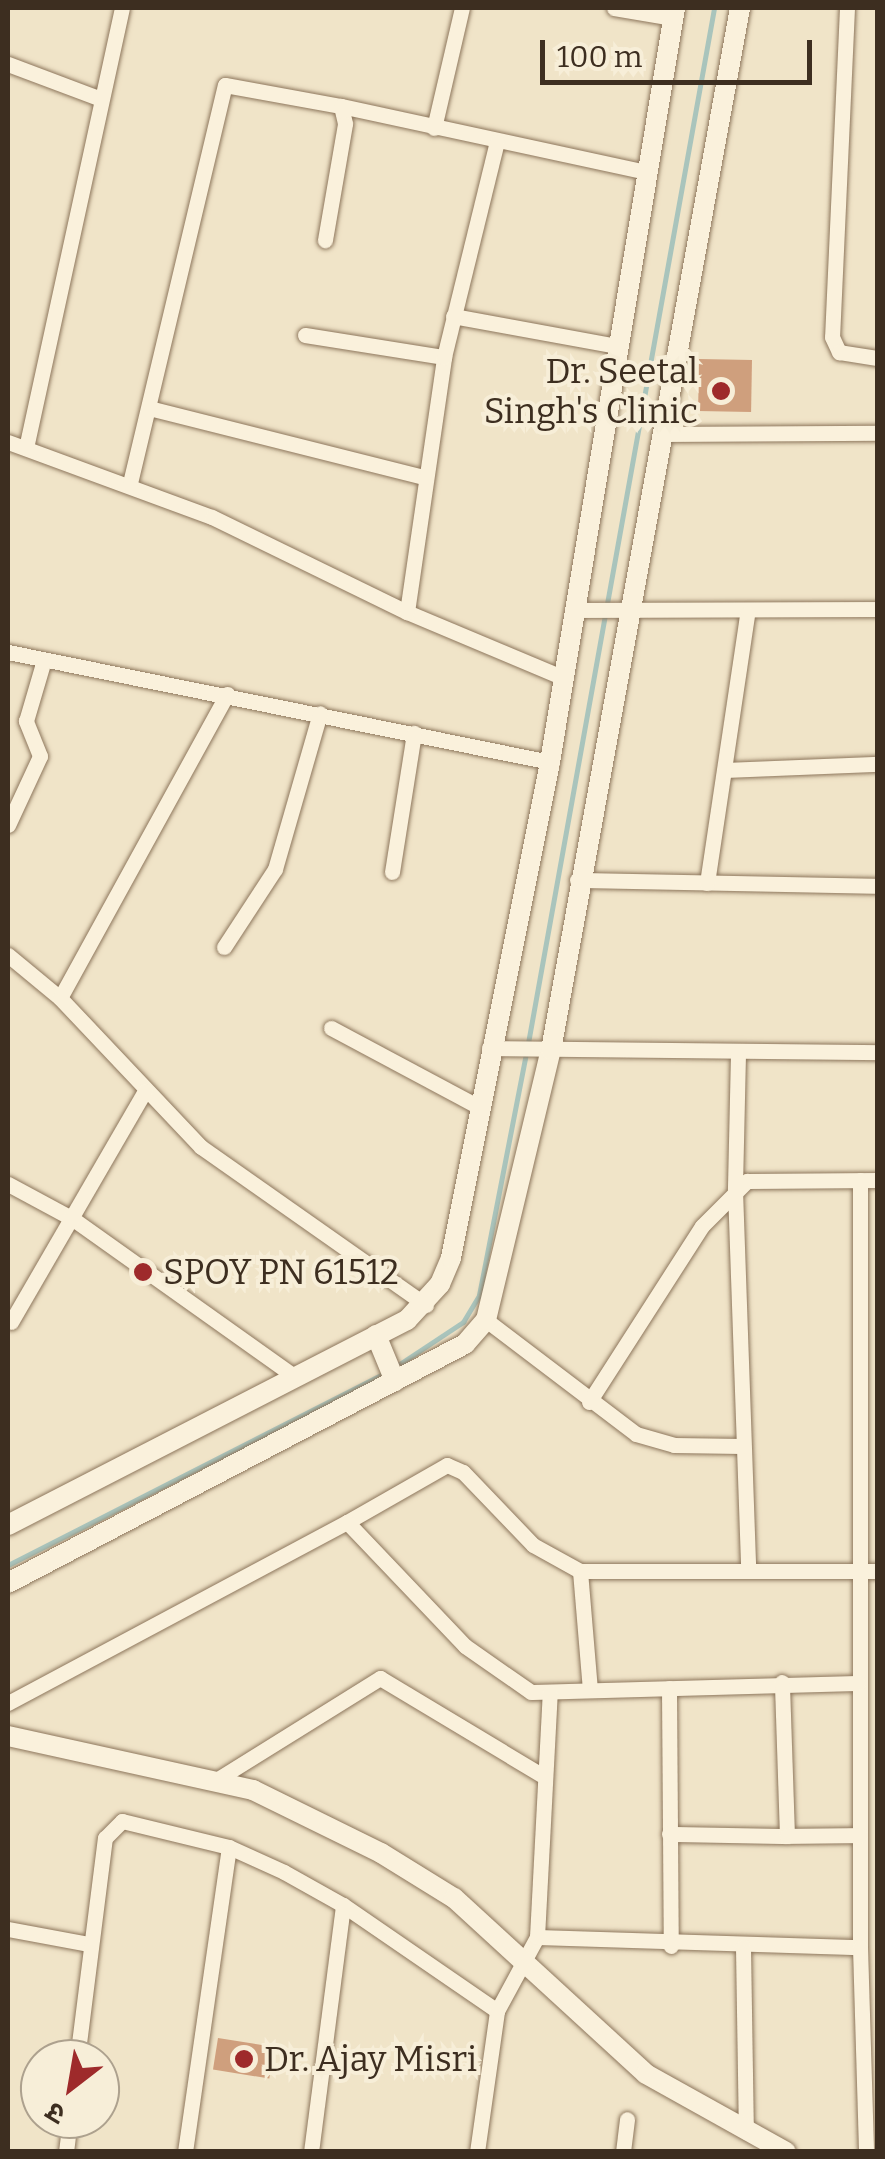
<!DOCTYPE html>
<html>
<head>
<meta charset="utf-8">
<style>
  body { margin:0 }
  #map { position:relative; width:885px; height:2159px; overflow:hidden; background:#f0e4c8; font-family:Bitter,"Noto Sans Devanagari",serif }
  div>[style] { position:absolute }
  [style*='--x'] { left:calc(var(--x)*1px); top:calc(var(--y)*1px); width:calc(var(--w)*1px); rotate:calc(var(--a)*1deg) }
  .stream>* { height:5px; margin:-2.5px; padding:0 2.5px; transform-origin:2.5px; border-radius:2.5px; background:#a9c4bc }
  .building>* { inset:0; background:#cf9f7d; transform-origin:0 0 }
  .roads { filter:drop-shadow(0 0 2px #8d765c) drop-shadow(0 0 2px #8d765c) }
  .street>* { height:15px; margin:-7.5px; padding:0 7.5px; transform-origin:7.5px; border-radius:7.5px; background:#faf1dc }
  .secondary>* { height:20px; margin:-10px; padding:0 10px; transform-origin:10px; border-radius:10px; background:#faf1dc }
  .dots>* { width:28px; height:28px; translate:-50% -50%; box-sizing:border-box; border:5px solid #f7eed8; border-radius:50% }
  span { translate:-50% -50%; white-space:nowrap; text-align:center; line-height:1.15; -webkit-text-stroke:8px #f7eed8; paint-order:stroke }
  .poi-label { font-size:35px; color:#3d2e20 }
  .right { translate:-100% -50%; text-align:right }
  .left { translate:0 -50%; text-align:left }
  .frame { position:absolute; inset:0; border:10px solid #3d2e20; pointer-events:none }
  .north { position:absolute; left:20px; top:2039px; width:100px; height:100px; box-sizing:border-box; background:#f7eed8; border:2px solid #ada18e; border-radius:50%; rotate:211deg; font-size:28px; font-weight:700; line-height:40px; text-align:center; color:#3d2e20 }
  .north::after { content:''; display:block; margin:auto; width:35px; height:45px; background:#9e2a2b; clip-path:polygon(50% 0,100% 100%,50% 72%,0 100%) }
  .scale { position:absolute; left:540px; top:40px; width:272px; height:45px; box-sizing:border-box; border:5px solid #3d2e20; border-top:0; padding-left:12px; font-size:30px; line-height:35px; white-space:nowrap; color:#3d2e20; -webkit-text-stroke:8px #f7eed8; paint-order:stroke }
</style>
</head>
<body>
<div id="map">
  <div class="stream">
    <div style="--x:528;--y:1043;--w:1052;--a:-79.81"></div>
    <div style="--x:395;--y:1367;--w:82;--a:-33.5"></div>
    <div style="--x:463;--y:1322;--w:31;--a:-59"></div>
    <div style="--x:479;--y:1295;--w:246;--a:-79"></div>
    <div style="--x:8;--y:1565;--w:424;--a:-27"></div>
  </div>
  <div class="building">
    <div style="left:699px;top:359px;width:53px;height:52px;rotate:1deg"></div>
    <div style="left:218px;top:2038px;width:57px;height:32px;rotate:9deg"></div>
  </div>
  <div class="roads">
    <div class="street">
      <div style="--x:614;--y:8;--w:60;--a:9.6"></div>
      <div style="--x:847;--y:8;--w:329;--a:92.6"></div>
      <div style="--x:832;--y:337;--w:17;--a:65"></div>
      <div style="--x:839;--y:352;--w:39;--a:9"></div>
      <div style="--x:8;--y:64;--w:99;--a:20.6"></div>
      <div style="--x:341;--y:106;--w:312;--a:12.2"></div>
      <div style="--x:434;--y:128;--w:123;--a:-76.9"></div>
      <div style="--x:453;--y:316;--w:166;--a:10.4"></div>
      <div style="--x:305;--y:335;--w:141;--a:9"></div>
      <div style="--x:149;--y:408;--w:284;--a:14.1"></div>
      <div style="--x:667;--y:434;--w:211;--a:-0.3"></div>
      <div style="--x:8;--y:442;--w:217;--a:20.2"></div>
      <div style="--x:212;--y:517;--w:217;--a:26"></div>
      <div style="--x:407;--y:612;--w:168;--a:22.8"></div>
      <div style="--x:26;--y:448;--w:450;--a:-77.7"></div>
      <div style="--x:130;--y:483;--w:409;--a:-76.6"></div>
      <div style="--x:225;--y:85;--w:118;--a:10.3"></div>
      <div style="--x:341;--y:106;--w:18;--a:77"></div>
      <div style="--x:345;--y:124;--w:118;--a:99.8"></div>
      <div style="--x:577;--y:610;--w:301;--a:-0.2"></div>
      <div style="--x:407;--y:612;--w:258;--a:-81.7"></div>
      <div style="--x:444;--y:357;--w:221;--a:-76.2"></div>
      <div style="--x:8;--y:652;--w:553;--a:11.47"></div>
      <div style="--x:726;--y:770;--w:152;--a:-2.3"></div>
      <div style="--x:8;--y:825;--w:76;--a:-65.1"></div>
      <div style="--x:40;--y:756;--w:38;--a:-112"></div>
      <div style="--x:26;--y:721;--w:64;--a:-73.6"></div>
      <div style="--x:392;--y:872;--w:141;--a:-81"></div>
      <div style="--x:577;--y:880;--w:301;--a:1.1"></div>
      <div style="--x:707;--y:883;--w:272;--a:-81.5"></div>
      <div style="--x:224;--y:947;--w:93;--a:-56.8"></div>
      <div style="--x:275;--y:869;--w:162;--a:-73.9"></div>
      <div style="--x:8;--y:955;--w:67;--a:39.6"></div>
      <div style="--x:60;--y:998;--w:205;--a:46.6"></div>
      <div style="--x:201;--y:1147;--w:275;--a:35.1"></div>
      <div style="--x:60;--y:998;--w:347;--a:-61.2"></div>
      <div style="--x:331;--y:1028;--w:168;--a:28.1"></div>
      <div style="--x:489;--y:1048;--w:389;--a:0.6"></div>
      <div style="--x:738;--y:1054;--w:136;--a:91.3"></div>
      <div style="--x:735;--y:1190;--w:380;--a:88"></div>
      <div style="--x:860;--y:1180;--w:767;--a:90"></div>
      <div style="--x:8;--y:1184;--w:74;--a:28.3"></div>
      <div style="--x:73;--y:1219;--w:271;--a:35.4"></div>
      <div style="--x:486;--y:1320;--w:188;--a:37.2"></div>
      <div style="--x:636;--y:1434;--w:40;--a:16"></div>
      <div style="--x:674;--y:1445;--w:68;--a:0.8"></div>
      <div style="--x:11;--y:1322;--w:267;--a:-59.9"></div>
      <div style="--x:589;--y:1402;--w:209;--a:-57.3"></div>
      <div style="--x:702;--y:1226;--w:64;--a:-45"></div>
      <div style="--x:747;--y:1181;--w:131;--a:-0.4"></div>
      <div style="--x:347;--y:1522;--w:115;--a:-29.7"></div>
      <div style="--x:447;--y:1465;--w:17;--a:24"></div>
      <div style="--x:463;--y:1472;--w:101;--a:46.2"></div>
      <div style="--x:533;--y:1545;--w:54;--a:29"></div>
      <div style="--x:580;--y:1571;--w:298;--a:0"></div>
      <div style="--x:580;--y:1571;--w:118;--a:85.2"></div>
      <div style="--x:669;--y:1688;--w:258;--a:89.6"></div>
      <div style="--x:8;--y:1703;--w:384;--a:-28.1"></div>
      <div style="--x:347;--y:1522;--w:171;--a:46.4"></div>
      <div style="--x:465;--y:1646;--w:80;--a:34.9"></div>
      <div style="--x:531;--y:1692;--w:327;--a:-1.6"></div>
      <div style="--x:213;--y:1782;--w:197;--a:-31.9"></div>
      <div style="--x:380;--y:1678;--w:192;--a:31"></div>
      <div style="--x:669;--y:1834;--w:118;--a:1"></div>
      <div style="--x:787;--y:1836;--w:154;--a:-91.9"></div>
      <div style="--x:787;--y:1836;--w:73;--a:-0.8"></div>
      <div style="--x:8;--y:1929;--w:82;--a:10.5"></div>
      <div style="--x:537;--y:1937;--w:323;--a:1.8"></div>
      <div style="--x:860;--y:1947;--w:205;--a:88.3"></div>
      <div style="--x:743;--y:1947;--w:185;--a:89.1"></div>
      <div style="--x:77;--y:2059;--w:223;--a:-82.8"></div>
      <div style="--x:105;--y:1838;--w:24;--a:-45"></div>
      <div style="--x:122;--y:1821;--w:110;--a:13.7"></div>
      <div style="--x:229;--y:1847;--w:60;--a:24.4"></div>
      <div style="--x:284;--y:1872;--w:68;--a:29.2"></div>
      <div style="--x:343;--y:1905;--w:187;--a:34.5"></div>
      <div style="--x:66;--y:2152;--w:33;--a:-83"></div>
      <div style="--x:185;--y:2152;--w:308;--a:-81.8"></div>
      <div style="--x:311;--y:2152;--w:249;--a:-82.6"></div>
      <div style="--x:477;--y:2152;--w:142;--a:-81.9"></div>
      <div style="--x:497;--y:2011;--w:84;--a:-61.6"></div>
      <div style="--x:537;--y:1937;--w:244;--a:-87"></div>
      <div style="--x:623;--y:2152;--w:33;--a:-83"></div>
    </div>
    <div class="secondary">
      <div style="--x:376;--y:1335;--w:50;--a:67.6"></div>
      <div style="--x:8;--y:1525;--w:449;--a:-27.2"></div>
      <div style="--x:407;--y:1320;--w:49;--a:-47.5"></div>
      <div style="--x:440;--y:1284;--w:28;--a:-67"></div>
      <div style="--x:451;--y:1258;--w:506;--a:-78.71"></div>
      <div style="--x:550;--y:762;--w:764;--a:-80.59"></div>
      <div style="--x:8;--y:1583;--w:516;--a:-27.61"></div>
      <div style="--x:465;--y:1344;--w:32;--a:-49"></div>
      <div style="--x:486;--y:1320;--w:278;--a:-76.5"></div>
      <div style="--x:551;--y:1050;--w:1059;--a:-79.72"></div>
      <div style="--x:8;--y:1736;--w:251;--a:12.4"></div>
      <div style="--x:253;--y:1790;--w:143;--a:26.2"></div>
      <div style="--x:381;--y:1853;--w:86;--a:31.7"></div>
      <div style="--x:454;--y:1898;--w:260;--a:42.5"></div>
      <div style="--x:646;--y:2074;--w:160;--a:29.1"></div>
    </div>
  </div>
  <div class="dots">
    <div style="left:721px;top:391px;background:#9e2a2b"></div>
    <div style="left:143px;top:1272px;background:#9e2a2b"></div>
    <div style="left:244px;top:2059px;background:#9e2a2b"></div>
  </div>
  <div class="poi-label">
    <span class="right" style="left:698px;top:391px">Dr. Seetal<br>Singh's Clinic</span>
    <span class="left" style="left:163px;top:1272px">SPOY PN 61512</span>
    <span class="left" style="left:264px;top:2059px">Dr. Ajay Misri</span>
  </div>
  <div class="frame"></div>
  <div class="north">उ</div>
  <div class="scale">100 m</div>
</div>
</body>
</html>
